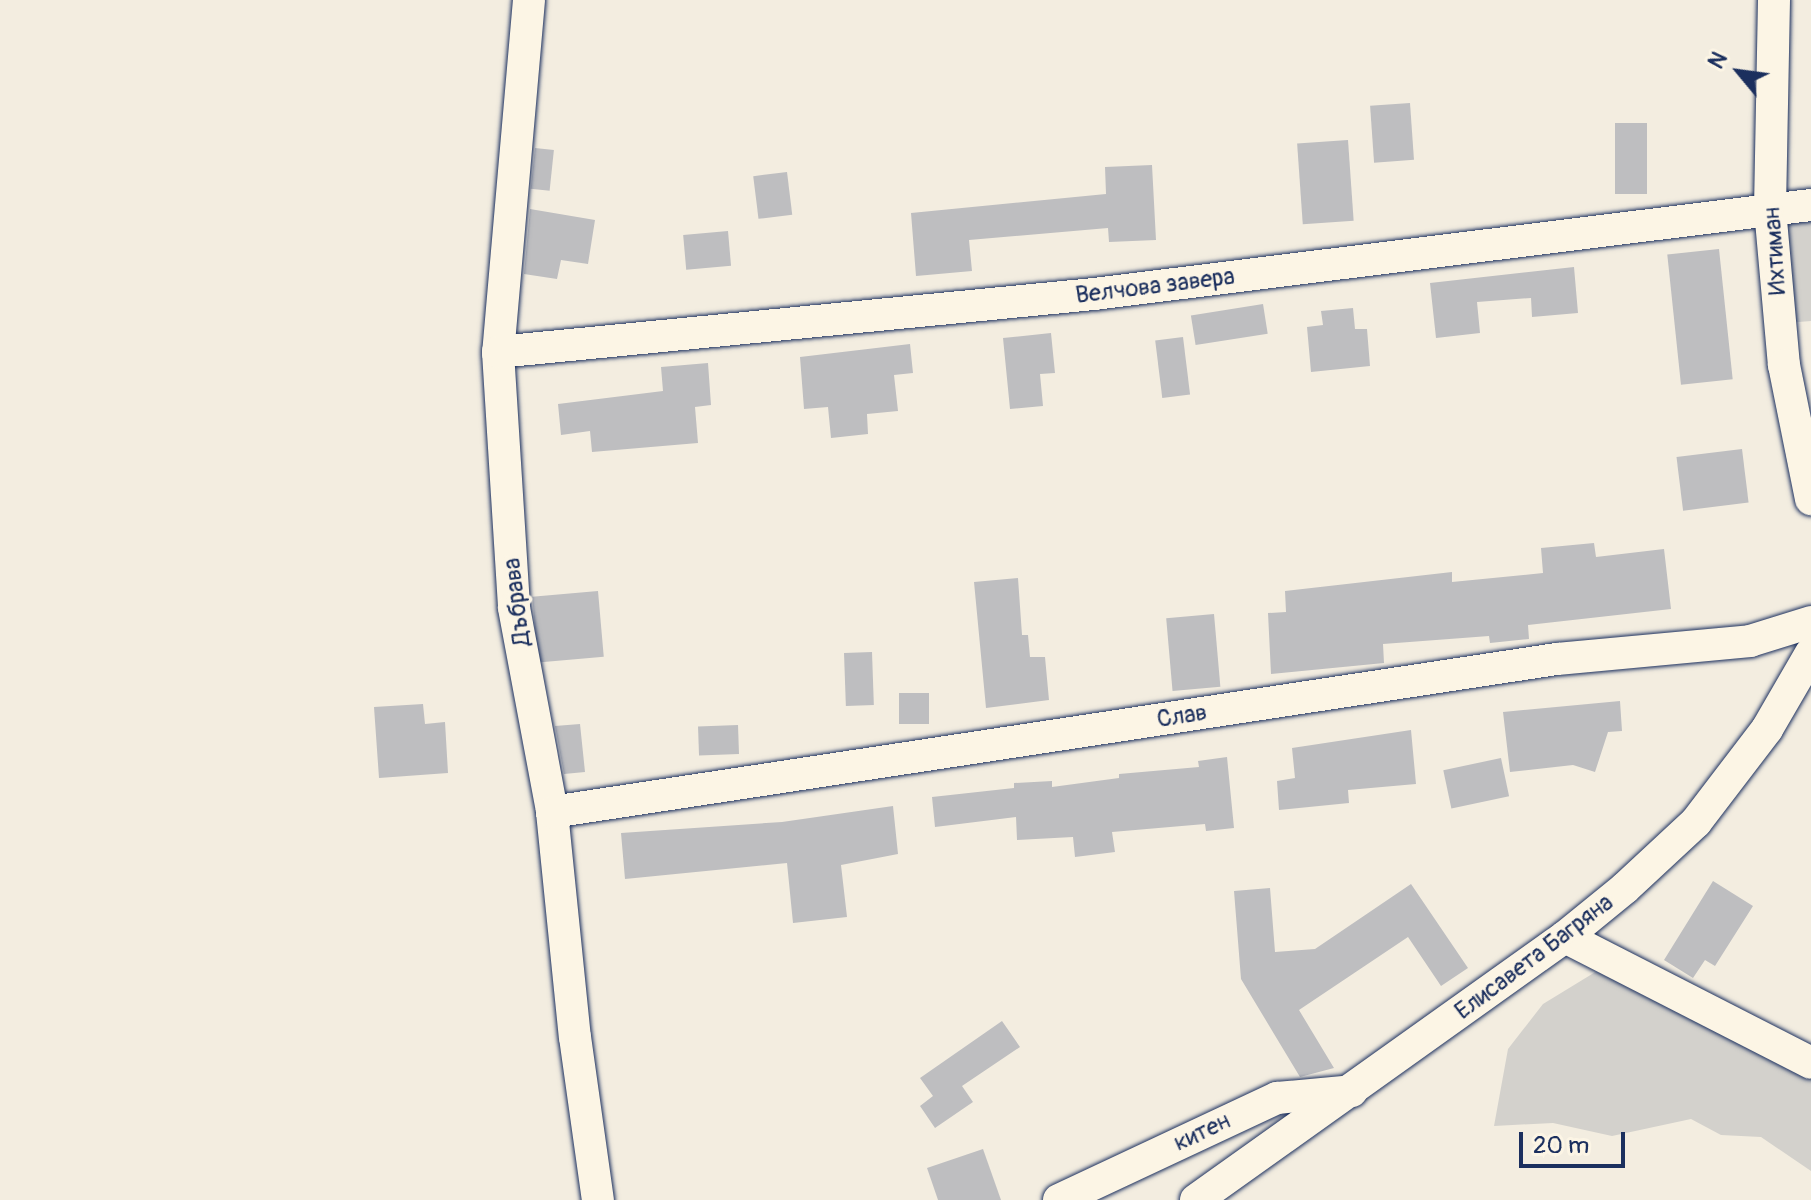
<!DOCTYPE html>
<html>
<head>
<meta charset="utf-8">
<style>
  body { margin:0 }
  #map { position:relative; width:1811px; height:1200px; overflow:hidden; background:#f3ede0; font-family:Pangolin,sans-serif }
  div>[style] { position:absolute }
  [style*='--x'] { left:calc(var(--x)*1px); top:calc(var(--y)*1px); width:calc(var(--w)*1px); rotate:calc(var(--a)*1deg) }
  .green>* { inset:0; background:#d3d1cc }
  .building>* { inset:0; background:#bebec0; transform-origin:0 0 }
  .roads { filter:drop-shadow(0 0 2px #1b2f5e) drop-shadow(0 0 2px #1b2f5e) }
  .minor>* { height:32px; margin:-16px; padding:0 16px; transform-origin:16px; border-radius:16px; background:#fcf5e5 }
  span { translate:-50% -50%; white-space:nowrap; text-align:center; line-height:1.15; -webkit-text-stroke:7px #fcf5e5; paint-order:stroke }
  .street-label { font-size:24px; color:#1b2f5e }
  .north { position:absolute; left:1699px; top:32px; width:80px; height:80px; -webkit-text-stroke:6px #fcf5e5; paint-order:stroke; rotate:299deg; font-size:22px; font-weight:700; line-height:32px; text-align:center; color:#1b2f5e }
  .north::after { content:''; display:block; margin:auto; width:28px; height:36px; background:#1b2f5e; clip-path:polygon(50% 0,100% 100%,50% 72%,0 100%) }
  .scale { position:absolute; left:1519px; top:1132px; width:106px; height:36px; box-sizing:border-box; border:4px solid #1b2f5e; border-top:0; padding-left:10px; font-size:24px; line-height:28px; white-space:nowrap; color:#1b2f5e; -webkit-text-stroke:6px #fcf5e5; paint-order:stroke }
</style>
</head>
<body>
<div id="map">
  <div class="green">
    <div style="clip-path:polygon(1811px 221px,1811px 321px,1787px 323px,1778px 225px)"></div>
    <div style="clip-path:polygon(1615px 960px,1811px 1055px,1811px 1171px,1761px 1137px,1721px 1135px,1691px 1119px,1612px 1136px,1553px 1123px,1494px 1126px,1508px 1049px,1543px 1004px)"></div>
  </div>
  <div class="building">
    <div style="left:1410px;top:103px;width:57px;height:40px;rotate:86deg"></div>
    <div style="left:1615px;top:123px;width:32px;height:71px"></div>
    <div style="left:1348px;top:140px;width:81px;height:51px;rotate:86deg"></div>
    <div style="left:535px;top:148px;width:19px;height:41px;rotate:6deg"></div>
    <div style="clip-path:polygon(1152px 165px,1156px 240px,1109px 242px,1108px 228px,969px 240px,972px 271px,916px 276px,911px 213px,1106px 194px,1105px 167px)"></div>
    <div style="left:787px;top:172px;width:43px;height:34px;rotate:83deg"></div>
    <div style="clip-path:polygon(530px 209px,595px 220px,588px 264px,561px 260px,557px 279px,524px 274px)"></div>
    <div style="left:728px;top:231px;width:35px;height:45px;rotate:85deg"></div>
    <div style="left:1719px;top:249px;width:131px;height:52px;rotate:84deg"></div>
    <div style="clip-path:polygon(1574px 267px,1578px 313px,1532px 317px,1531px 298px,1477px 302px,1480px 333px,1436px 338px,1430px 283px)"></div>
    <div style="left:1263px;top:304px;width:30px;height:73px;rotate:81deg"></div>
    <div style="clip-path:polygon(1353px 308px,1355px 329px,1367px 329px,1370px 366px,1311px 372px,1307px 327px,1323px 325px,1321px 311px)"></div>
    <div style="clip-path:polygon(1051px 333px,1055px 373px,1040px 374px,1043px 406px,1010px 409px,1003px 338px)"></div>
    <div style="left:1183px;top:337px;width:58px;height:28px;rotate:83deg"></div>
    <div style="clip-path:polygon(910px 344px,913px 373px,894px 375px,898px 411px,867px 414px,868px 434px,831px 438px,828px 407px,804px 409px,800px 357px)"></div>
    <div style="clip-path:polygon(708px 363px,711px 405px,695px 407px,698px 443px,592px 452px,590px 431px,561px 435px,558px 404px,663px 391px,661px 367px)"></div>
    <div style="left:1742px;top:449px;width:54px;height:66px;rotate:83deg"></div>
    <div style="clip-path:polygon(1594px 543px,1596px 557px,1664px 549px,1671px 609px,1528px 625px,1529px 639px,1490px 643px,1489px 636px,1383px 644px,1384px 663px,1271px 674px,1268px 613px,1286px 612px,1285px 591px,1452px 572px,1452px 582px,1543px 573px,1541px 548px)"></div>
    <div style="clip-path:polygon(1018px 578px,1022px 635px,1028px 635px,1030px 657px,1045px 657px,1049px 700px,986px 708px,974px 582px)"></div>
    <div style="left:598px;top:591px;width:66px;height:66px;rotate:85deg"></div>
    <div style="left:1214px;top:614px;width:73px;height:48px;rotate:85deg"></div>
    <div style="left:872px;top:652px;width:53px;height:28px;rotate:88deg"></div>
    <div style="left:899px;top:693px;width:30px;height:31px"></div>
    <div style="clip-path:polygon(1620px 701px,1622px 731px,1608px 732px,1595px 772px,1573px 765px,1510px 772px,1503px 712px)"></div>
    <div style="clip-path:polygon(423px 704px,425px 724px,445px 722px,448px 773px,379px 778px,374px 707px)"></div>
    <div style="clip-path:polygon(580px 724px,585px 772px,564px 774px,555px 726px)"></div>
    <div style="left:738px;top:725px;width:29px;height:40px;rotate:88deg"></div>
    <div style="clip-path:polygon(1411px 730px,1416px 784px,1348px 790px,1349px 803px,1279px 810px,1277px 781px,1295px 778px,1292px 748px)"></div>
    <div style="clip-path:polygon(1227px 757px,1234px 828px,1206px 831px,1205px 824px,1112px 832px,1115px 852px,1075px 857px,1073px 837px,1017px 840px,1016px 817px,935px 827px,932px 797px,1014px 788px,1014px 783px,1052px 781px,1052px 787px,1119px 778px,1119px 774px,1199px 767px,1198px 761px)"></div>
    <div style="left:1501px;top:758px;width:39px;height:59px;rotate:78deg"></div>
    <div style="clip-path:polygon(893px 806px,898px 854px,841px 865px,847px 917px,793px 923px,787px 863px,625px 879px,621px 833px,782px 822px)"></div>
    <div style="clip-path:polygon(1713px 881px,1753px 906px,1715px 966px,1705px 960px,1693px 978px,1664px 960px)"></div>
    <div style="clip-path:polygon(1411px 884px,1468px 968px,1441px 986px,1408px 937px,1299px 1010px,1334px 1068px,1300px 1077px,1241px 979px,1234px 891px,1270px 888px,1275px 952px,1315px 949px)"></div>
    <div style="clip-path:polygon(1002px 1021px,1020px 1047px,962px 1086px,973px 1102px,935px 1128px,920px 1106px,933px 1096px,920px 1078px)"></div>
    <div style="clip-path:polygon(983px 1149px,1001px 1200px,938px 1200px,927px 1168px)"></div>
  </div>
  <div class="roads">
    <div class="minor">
      <div style="--x:529;--y:0;--w:353;--a:95"></div>
      <div style="--x:498;--y:352;--w:256;--a:86.4"></div>
      <div style="--x:514;--y:608;--w:208;--a:79.4"></div>
      <div style="--x:552;--y:812;--w:226;--a:84.2"></div>
      <div style="--x:575;--y:1037;--w:165;--a:82"></div>
      <div style="--x:1774;--y:0;--w:209;--a:91.1"></div>
      <div style="--x:1770;--y:209;--w:157;--a:84.9"></div>
      <div style="--x:1784;--y:365;--w:137;--a:78.6"></div>
      <div style="--x:498;--y:352;--w:599;--a:-5.56"></div>
      <div style="--x:1094;--y:294;--w:723;--a:-7.08"></div>
      <div style="--x:552;--y:812;--w:1017;--a:-8.66"></div>
      <div style="--x:1557;--y:659;--w:194;--a:-5.3"></div>
      <div style="--x:1750;--y:641;--w:64;--a:-17.3"></div>
      <div style="--x:1565;--y:937;--w:276;--a:27.1"></div>
      <div style="--x:1059;--y:1200;--w:241;--a:-25.1"></div>
      <div style="--x:1277;--y:1098;--w:75;--a:-5.3"></div>
      <div style="--x:1196;--y:1200;--w:453;--a:-35.5"></div>
      <div style="--x:1565;--y:937;--w:77;--a:-39.2"></div>
      <div style="--x:1625;--y:888;--w:97;--a:-42.9"></div>
      <div style="--x:1696;--y:822;--w:117;--a:-52.6"></div>
      <div style="--x:1767;--y:729;--w:88;--a:-59.9"></div>
    </div>
  </div>
  <div class="street-label">
    <span style="left:1775px;top:251px;rotate:-94deg">Ихтиман</span>
    <span style="left:1155px;top:286px;rotate:-7deg">Велчова завера</span>
    <span style="left:517px;top:602px;rotate:-97deg">Дъбрава</span>
    <span style="left:1182px;top:716px;rotate:-9deg">Слав</span>
    <span style="left:1534px;top:957px;rotate:-37deg">Елисавета Багряна</span>
    <span style="left:1202px;top:1132px;rotate:-25deg">китен</span>
  </div>
  <div class="north">N</div>
  <div class="scale">20 m</div>
</div>
</body>
</html>
